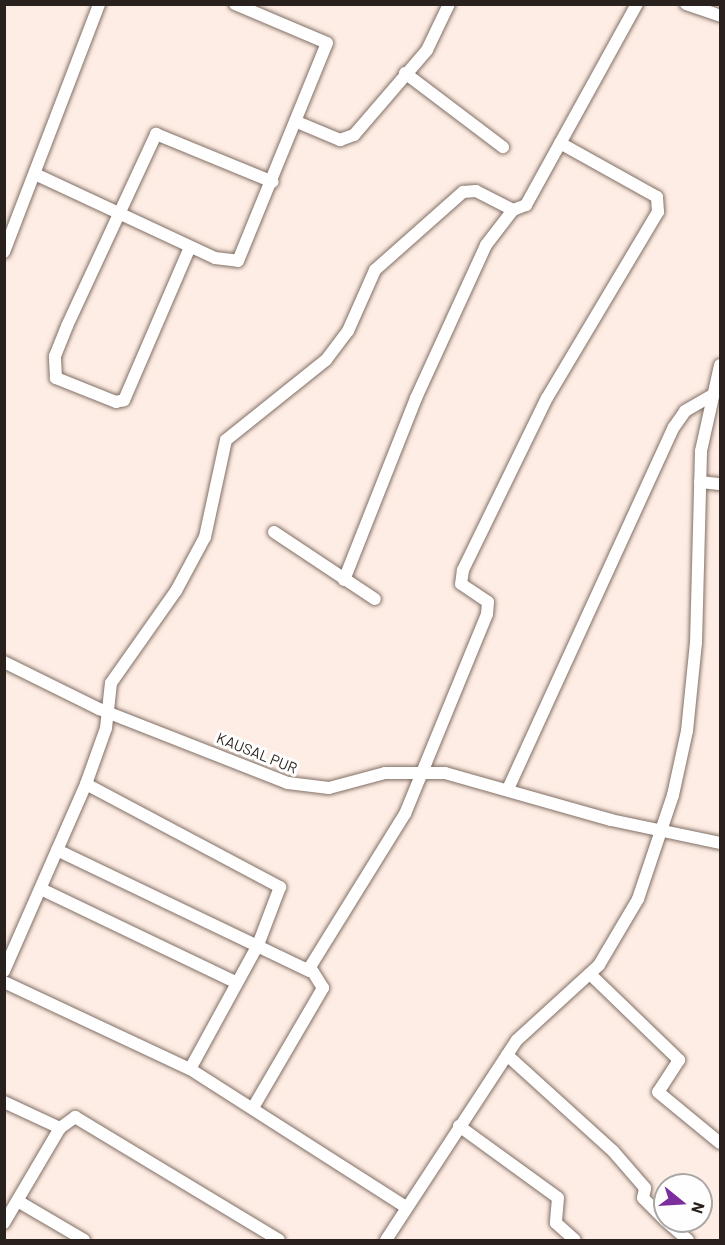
<!DOCTYPE html>
<html>
<head>
<meta charset="utf-8">
<style>
  body { margin:0 }
  #map { position:relative; width:725px; height:1245px; overflow:hidden; background:#feede4; font-family:Barlow,sans-serif }
  div>[style] { position:absolute }
  [style*='--x'] { left:calc(var(--x)*1px); top:calc(var(--y)*1px); width:calc(var(--w)*1px); rotate:calc(var(--a)*1deg) }
  .roads { filter:drop-shadow(0 0 2px #816f65) drop-shadow(0 0 2px #816f65) }
  .street>* { height:12px; margin:-6px; padding:0 6px; transform-origin:6px; border-radius:6px; background:#fff }
  span { translate:-50% -50%; white-space:nowrap; text-align:center; line-height:1.15; -webkit-text-stroke:6px #fefefe; paint-order:stroke }
  .street-label { font-size:15px; color:#29211d }
  .frame { position:absolute; inset:0; border:6px solid #29211d; pointer-events:none }
  .north { position:absolute; left:653px; top:1173px; width:60px; height:60px; box-sizing:border-box; background:#fefefe; border:2px solid #a9a6a4; border-radius:50%; rotate:108deg; font-size:16px; font-weight:700; line-height:24px; text-align:center; color:#29211d }
  .north::after { content:''; display:block; margin:auto; width:21px; height:27px; background:#7c2e9f; clip-path:polygon(50% 0,100% 100%,50% 72%,0 100%) }
</style>
</head>
<body>
<div id="map">
  <div class="roads">
    <div class="street">
      <div style="--x:686;--y:4;--w:36;--a:19"></div>
      <div style="--x:405;--y:73;--w:123;--a:37.1"></div>
      <div style="--x:297;--y:122;--w:47;--a:22.7"></div>
      <div style="--x:340;--y:140;--w:15;--a:-20"></div>
      <div style="--x:354;--y:135;--w:112;--a:-49.3"></div>
      <div style="--x:427;--y:50;--w:51;--a:-64.4"></div>
      <div style="--x:35;--y:174;--w:199;--a:25"></div>
      <div style="--x:215;--y:258;--w:23;--a:7"></div>
      <div style="--x:238;--y:261;--w:235;--a:-67.8"></div>
      <div style="--x:327;--y:43;--w:100;--a:-157"></div>
      <div style="--x:190;--y:247;--w:167;--a:113.3"></div>
      <div style="--x:124;--y:400;--w:8;--a:166"></div>
      <div style="--x:116;--y:402;--w:65;--a:-158.2"></div>
      <div style="--x:56;--y:378;--w:22;--a:-93"></div>
      <div style="--x:55;--y:356;--w:32;--a:-68"></div>
      <div style="--x:67;--y:326;--w:212;--a:-65.1"></div>
      <div style="--x:156;--y:134;--w:126;--a:22.3"></div>
      <div style="--x:4;--y:252;--w:266;--a:-69"></div>
      <div style="--x:700;--y:482;--w:20;--a:6"></div>
      <div style="--x:274;--y:532;--w:121;--a:33.6"></div>
      <div style="--x:344;--y:580;--w:196;--a:-68.4"></div>
      <div style="--x:416;--y:398;--w:168;--a:-65.4"></div>
      <div style="--x:486;--y:245;--w:44;--a:-52.4"></div>
      <div style="--x:513;--y:210;--w:14;--a:-21"></div>
      <div style="--x:526;--y:205;--w:230;--a:-61.1"></div>
      <div style="--x:4;--y:662;--w:106;--a:26.3"></div>
      <div style="--x:99;--y:709;--w:203;--a:21.4"></div>
      <div style="--x:288;--y:783;--w:41;--a:7"></div>
      <div style="--x:329;--y:788;--w:58;--a:-15"></div>
      <div style="--x:385;--y:773;--w:60;--a:0"></div>
      <div style="--x:445;--y:773;--w:173;--a:15.8"></div>
      <div style="--x:611;--y:820;--w:111;--a:11.9"></div>
      <div style="--x:86;--y:784;--w:220;--a:28"></div>
      <div style="--x:280;--y:887;--w:62;--a:110.8"></div>
      <div style="--x:258;--y:945;--w:141;--a:118.7"></div>
      <div style="--x:508;--y:789;--w:398;--a:-65.4"></div>
      <div style="--x:674;--y:427;--w:19;--a:-55"></div>
      <div style="--x:685;--y:411;--w:30;--a:-30"></div>
      <div style="--x:57;--y:850;--w:280;--a:25.6"></div>
      <div style="--x:41;--y:889;--w:217;--a:25.6"></div>
      <div style="--x:4;--y:971;--w:204;--a:-66.3"></div>
      <div style="--x:86;--y:784;--w:59;--a:-70.3"></div>
      <div style="--x:106;--y:728;--w:45;--a:-83.7"></div>
      <div style="--x:111;--y:683;--w:113;--a:-54.8"></div>
      <div style="--x:176;--y:591;--w:61;--a:-61.8"></div>
      <div style="--x:205;--y:537;--w:99;--a:-77.8"></div>
      <div style="--x:226;--y:440;--w:128;--a:-38.7"></div>
      <div style="--x:326;--y:360;--w:36;--a:-53"></div>
      <div style="--x:348;--y:331;--w:67;--a:-66.1"></div>
      <div style="--x:375;--y:270;--w:118;--a:-41.6"></div>
      <div style="--x:463;--y:192;--w:13;--a:-4"></div>
      <div style="--x:476;--y:191;--w:42;--a:27.2"></div>
      <div style="--x:590;--y:974;--w:124;--a:44"></div>
      <div style="--x:679;--y:1060;--w:38;--a:123"></div>
      <div style="--x:658;--y:1092;--w:80;--a:39.4"></div>
      <div style="--x:4;--y:982;--w:205;--a:25.1"></div>
      <div style="--x:190;--y:1069;--w:256;--a:32.6"></div>
      <div style="--x:507;--y:1055;--w:143;--a:42.2"></div>
      <div style="--x:613;--y:1151;--w:49;--a:49.1"></div>
      <div style="--x:645;--y:1188;--w:10;--a:101"></div>
      <div style="--x:643;--y:1198;--w:31;--a:45"></div>
      <div style="--x:4;--y:1102;--w:62;--a:24.9"></div>
      <div style="--x:254;--y:1106;--w:137;--a:-59.7"></div>
      <div style="--x:323;--y:988;--w:25;--a:-122"></div>
      <div style="--x:310;--y:967;--w:180;--a:-58.2"></div>
      <div style="--x:405;--y:814;--w:216;--a:-67.7"></div>
      <div style="--x:487;--y:614;--w:12;--a:-85"></div>
      <div style="--x:488;--y:602;--w:32;--a:-146"></div>
      <div style="--x:461;--y:584;--w:14;--a:-82"></div>
      <div style="--x:463;--y:570;--w:191;--a:-64"></div>
      <div style="--x:547;--y:398;--w:217;--a:-59.2"></div>
      <div style="--x:658;--y:212;--w:15;--a:-94"></div>
      <div style="--x:657;--y:197;--w:111;--a:-150.9"></div>
      <div style="--x:459;--y:1126;--w:122;--a:36"></div>
      <div style="--x:558;--y:1198;--w:25;--a:95"></div>
      <div style="--x:556;--y:1223;--w:25;--a:42"></div>
      <div style="--x:21;--y:1203;--w:73;--a:30.4"></div>
      <div style="--x:666;--y:1221;--w:29;--a:41"></div>
      <div style="--x:4;--y:1223;--w:110;--a:-59.5"></div>
      <div style="--x:60;--y:1128;--w:19;--a:-36"></div>
      <div style="--x:75;--y:1117;--w:238;--a:31.1"></div>
      <div style="--x:386;--y:1240;--w:239;--a:-56.8"></div>
      <div style="--x:517;--y:1040;--w:111;--a:-42.4"></div>
      <div style="--x:599;--y:965;--w:77;--a:-59.4"></div>
      <div style="--x:638;--y:899;--w:110;--a:-71.4"></div>
      <div style="--x:673;--y:795;--w:66;--a:-77.7"></div>
      <div style="--x:687;--y:731;--w:88;--a:-84.2"></div>
      <div style="--x:696;--y:643;--w:192;--a:-88.5"></div>
      <div style="--x:701;--y:451;--w:88;--a:-77.5"></div>
    </div>
  </div>
  <div class="street-label">
    <span style="left:257px;top:753px;rotate:22deg">KAUSAL PUR</span>
  </div>
  <div class="frame"></div>
  <div class="north">N</div>
</div>
</body>
</html>
